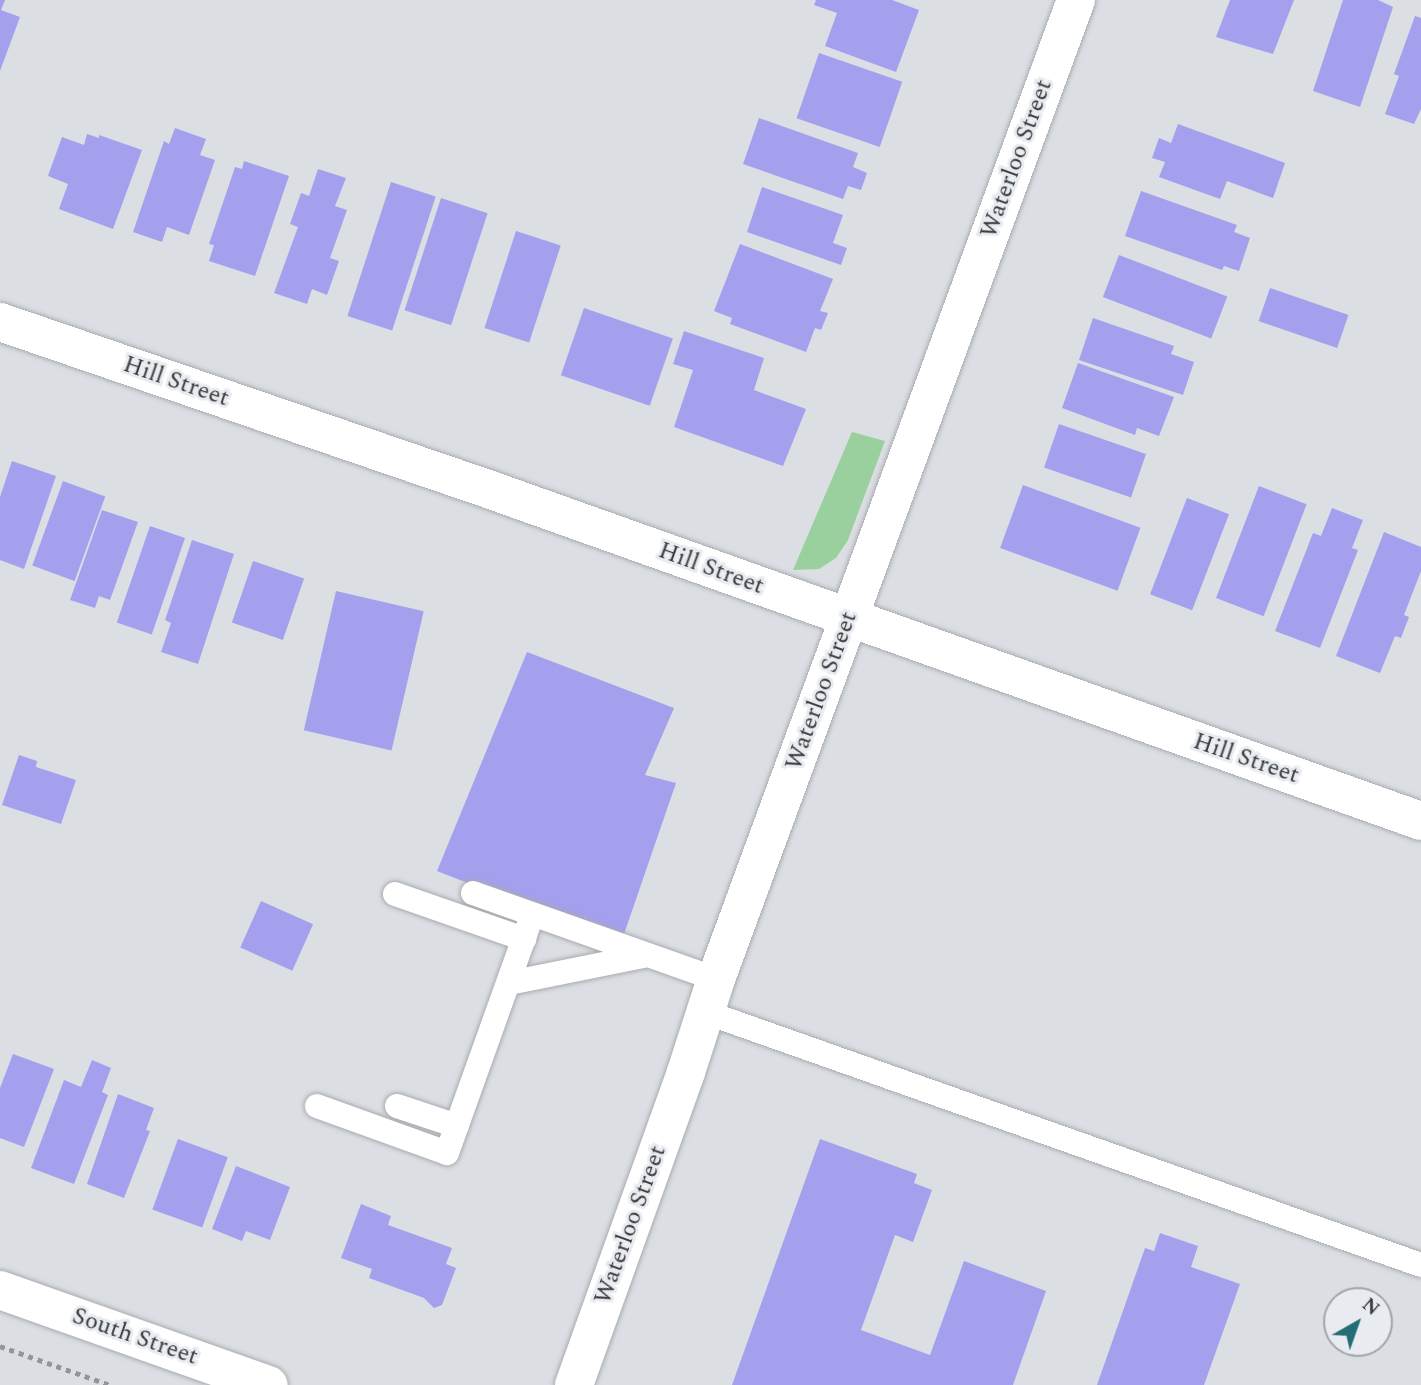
<!DOCTYPE html>
<html>
<head>
<meta charset="utf-8">
<style>
  body { margin:0 }
  #map { position:relative; width:1421px; height:1385px; overflow:hidden; background:#dbdee3; font-family:Spectral,serif }
  div>[style] { position:absolute }
  [style*='--x'] { left:calc(var(--x)*1px); top:calc(var(--y)*1px); width:calc(var(--w)*1px); rotate:calc(var(--a)*1deg) }
  .green>* { inset:0; background:#9ad09e }
  .building>* { inset:0; background:#a4a0ed; transform-origin:0 0 }
  .path>* { height:4.5px; margin-top:-2.25px; transform-origin:0; background:repeating-linear-gradient(90deg,#939598 0 5px,transparent 0 10px) }
  .roads { filter:drop-shadow(0 0 2px #a8abb0) drop-shadow(0 0 2px #a8abb0) }
  .lane>* { height:24px; margin:-12px; padding:0 12px; transform-origin:12px; border-radius:12px; background:#fff }
  .street>* { height:38px; margin:-19px; padding:0 19px; transform-origin:19px; border-radius:19px; background:#fff }
  .secondary>* { height:38px; margin:-19px; padding:0 19px; transform-origin:19px; border-radius:19px; background:#fff }
  span { translate:-50% -50%; white-space:nowrap; text-align:center; line-height:1.15; -webkit-text-stroke:6px #e8ecf1; paint-order:stroke }
  .street-label { font-size:24px; color:#393a3c }
  .north { position:absolute; left:1323px; top:1287px; width:70px; height:70px; box-sizing:border-box; background:#e8ecf1; border:2px solid #a2a5a9; border-radius:50%; rotate:40deg; font-size:19px; font-weight:700; line-height:28px; text-align:center; color:#393a3c }
  .north::after { content:''; display:block; margin:auto; width:24px; height:32px; background:#236e74; clip-path:polygon(50% 0,100% 100%,50% 72%,0 100%) }
</style>
</head>
<body>
<div id="map">
  <div class="green">
    <div style="clip-path:polygon(852px 432px,885px 441px,848px 540px,836px 558px,819px 569px,793px 570px)"></div>
  </div>
  <div class="building">
    <div style="clip-path:polygon(0 0,5px 0,1px 10px,20px 17px,0 71px)"></div>
    <div style="clip-path:polygon(816px 0,892px 0,919px 10px,896px 72px,825px 46px,837px 13px,814px 5px)"></div>
    <div style="clip-path:polygon(1230px 0,1294px 0,1273px 54px,1216px 37px)"></div>
    <div style="clip-path:polygon(1343px 0,1378px 0,1393px 7px,1360px 107px,1313px 91px)"></div>
    <div style="clip-path:polygon(1415px 16px,1421px 18px,1421px 109px,1414px 124px,1385px 114px,1399px 76px,1394px 74px)"></div>
    <div style="left:819px;top:53px;width:88px;height:69px;rotate:19deg"></div>
    <div style="clip-path:polygon(759px 118px,858px 153px,853px 167px,867px 173px,861px 190px,848px 186px,843px 199px,743px 164px)"></div>
    <div style="clip-path:polygon(1178px 124px,1285px 163px,1273px 198px,1227px 181px,1220px 199px,1159px 177px,1165px 162px,1152px 158px,1159px 138px,1171px 143px)"></div>
    <div style="clip-path:polygon(175px 128px,206px 139px,200px 155px,215px 160px,189px 235px,167px 227px,162px 242px,133px 232px,164px 141px,169px 144px)"></div>
    <div style="clip-path:polygon(87px 134px,99px 138px,99px 135px,142px 150px,113px 229px,59px 209px,68px 184px,48px 176px,62px 137px,84px 145px)"></div>
    <div style="clip-path:polygon(244px 161px,289px 176px,255px 276px,209px 261px,214px 245px,209px 244px,235px 167px,242px 169px)"></div>
    <div style="clip-path:polygon(318px 169px,346px 178px,335px 206px,347px 210px,330px 258px,339px 261px,327px 295px,312px 289px,307px 304px,274px 293px,298px 227px,290px 224px,301px 193px,309px 196px)"></div>
    <div style="left:391px;top:182px;width:47px;height:141px;rotate:18deg"></div>
    <div style="clip-path:polygon(762px 187px,843px 215px,833px 243px,847px 248px,841px 265px,747px 232px)"></div>
    <div style="clip-path:polygon(1141px 191px,1237px 225px,1234px 232px,1250px 238px,1239px 271px,1224px 266px,1222px 270px,1125px 236px)"></div>
    <div style="left:441px;top:198px;width:49px;height:118px;rotate:18deg"></div>
    <div style="left:516px;top:231px;width:47px;height:102px;rotate:18deg"></div>
    <div style="clip-path:polygon(740px 244px,833px 279px,820px 311px,828px 313px,821px 330px,815px 328px,806px 352px,730px 324px,732px 318px,714px 311px)"></div>
    <div style="left:1119px;top:255px;width:116px;height:45px;rotate:21deg"></div>
    <div style="left:1270px;top:288px;width:83px;height:35px;rotate:19deg"></div>
    <div style="left:584px;top:308px;width:94px;height:71px;rotate:19deg"></div>
    <div style="clip-path:polygon(1093px 318px,1174px 346px,1171px 354px,1194px 362px,1183px 395px,1079px 360px)"></div>
    <div style="clip-path:polygon(684px 331px,764px 358px,754px 390px,806px 409px,783px 466px,674px 427px,693px 370px,673px 364px)"></div>
    <div style="clip-path:polygon(1078px 363px,1174px 397px,1159px 436px,1137px 428px,1135px 435px,1062px 408px)"></div>
    <div style="left:1059px;top:424px;width:92px;height:46px;rotate:19deg"></div>
    <div style="clip-path:polygon(12px 461px,56px 476px,24px 569px,0 560px,0 497px)"></div>
    <div style="left:63px;top:481px;width:45px;height:90px;rotate:20deg"></div>
    <div style="left:1023px;top:485px;width:125px;height:67px;rotate:20deg"></div>
    <div style="left:1259px;top:486px;width:51px;height:120px;rotate:21deg"></div>
    <div style="left:1187px;top:498px;width:45px;height:103px;rotate:21deg"></div>
    <div style="clip-path:polygon(1332px 508px,1363px 520px,1352px 548px,1358px 550px,1320px 648px,1275px 631px,1313px 533px,1321px 536px)"></div>
    <div style="clip-path:polygon(102px 510px,138px 522px,110px 600px,99px 596px,95px 608px,70px 600px)"></div>
    <div style="left:150px;top:526px;width:37px;height:102px;rotate:19deg"></div>
    <div style="clip-path:polygon(1384px 532px,1421px 547px,1421px 571px,1404px 615px,1409px 617px,1401px 638px,1395px 636px,1380px 673px,1336px 656px)"></div>
    <div style="clip-path:polygon(192px 540px,234px 554px,198px 664px,161px 652px,171px 623px,165px 620px)"></div>
    <div style="left:253px;top:561px;width:54px;height:65px;rotate:19deg"></div>
    <div style="left:336px;top:591px;width:90px;height:143px;rotate:13deg"></div>
    <div style="clip-path:polygon(527px 652px,674px 708px,645px 775px,676px 783px,621px 943px,437px 871px)"></div>
    <div style="clip-path:polygon(19px 755px,37px 761px,36px 767px,76px 780px,61px 824px,2px 805px)"></div>
    <div style="left:261px;top:901px;width:57px;height:51px;rotate:24deg"></div>
    <div style="clip-path:polygon(13px 1054px,54px 1069px,24px 1147px,0 1138px,0 1088px)"></div>
    <div style="clip-path:polygon(92px 1060px,111px 1068px,102px 1092px,108px 1095px,74px 1184px,31px 1168px,64px 1080px,81px 1087px)"></div>
    <div style="clip-path:polygon(118px 1094px,154px 1108px,146px 1130px,150px 1131px,124px 1198px,87px 1184px)"></div>
    <div style="left:178px;top:1139px;width:53px;height:75px;rotate:20deg"></div>
    <div style="clip-path:polygon(820px 1139px,917px 1174px,914px 1183px,932px 1190px,913px 1242px,895px 1235px,861px 1330px,930px 1355px,964px 1261px,1046px 1291px,1013px 1385px,732px 1385px)"></div>
    <div style="clip-path:polygon(236px 1166px,290px 1187px,270px 1240px,246px 1231px,242px 1241px,212px 1229px)"></div>
    <div style="clip-path:polygon(361px 1204px,391px 1216px,388px 1225px,452px 1248px,446px 1264px,456px 1268px,442px 1305px,434px 1308px,424px 1298px,369px 1278px,372px 1269px,341px 1258px)"></div>
    <div style="clip-path:polygon(1160px 1233px,1198px 1246px,1191px 1267px,1240px 1284px,1204px 1385px,1097px 1385px,1145px 1248px,1154px 1251px)"></div>
  </div>
  <div class="path">
    <div style="--x:0;--y:1346;--w:117;--a:19.5"></div>
  </div>
  <div class="roads">
    <div class="lane">
      <div style="--x:473;--y:893;--w:258;--a:19.5"></div>
      <div style="--x:716;--y:979;--w:35;--a:108"></div>
      <div style="--x:705;--y:1012;--w:759;--a:19.46"></div>
      <div style="--x:395;--y:894;--w:137;--a:19.2"></div>
      <div style="--x:509;--y:983;--w:137;--a:-11.4"></div>
      <div style="--x:317;--y:1106;--w:138;--a:19.9"></div>
      <div style="--x:447;--y:1153;--w:253;--a:-70.3"></div>
      <div style="--x:397;--y:1106;--w:63;--a:18.4"></div>
    </div>
    <div class="street">
      <div style="--x:0;--y:322;--w:516;--a:18.89"></div>
      <div style="--x:488;--y:489;--w:990;--a:19.59"></div>
      <div style="--x:574;--y:1385;--w:332;--a:-70.3"></div>
      <div style="--x:686;--y:1072;--w:98;--a:-72.1"></div>
      <div style="--x:716;--y:979;--w:1043;--a:-69.81"></div>
    </div>
    <div class="secondary">
      <div style="--x:0;--y:1290;--w:285;--a:19.5"></div>
    </div>
  </div>
  <div class="street-label">
    <span style="left:1017px;top:159px;rotate:-70deg">Waterloo Street</span>
    <span style="left:176px;top:382px;rotate:19deg">Hill Street</span>
    <span style="left:711px;top:569px;rotate:20deg">Hill Street</span>
    <span style="left:822px;top:691px;rotate:-70deg">Waterloo Street</span>
    <span style="left:1246px;top:759px;rotate:19deg">Hill Street</span>
    <span style="left:631px;top:1225px;rotate:-70deg">Waterloo Street</span>
    <span style="left:135px;top:1337px;rotate:19deg">South Street</span>
  </div>
  <div class="north">N</div>
</div>
</body>
</html>
